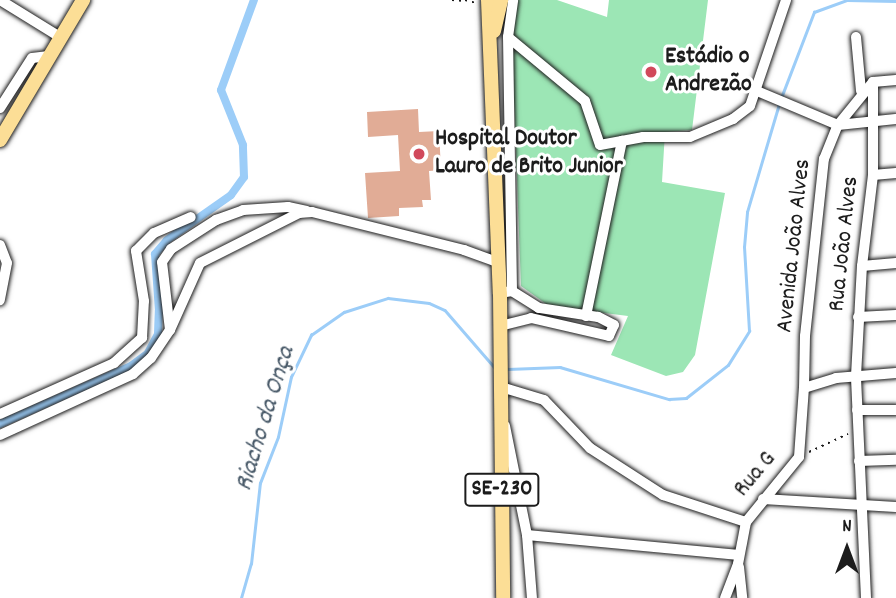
<!DOCTYPE html>
<html>
<head>
<meta charset="utf-8">
<style>
  body { margin:0 }
  #map { position:relative; width:896px; height:598px; overflow:hidden; background:#fff; font-family:Dekko,sans-serif }
  div>[style] { position:absolute }
  [style*='--x'] { left:calc(var(--x)*1px); top:calc(var(--y)*1px); width:calc(var(--w)*1px); rotate:calc(var(--a)*1deg) }
  .green>* { inset:0; background:#9ce6b5 }
  .stream>* { height:2.5px; margin:-1.25px; padding:0 1.25px; transform-origin:1.25px; border-radius:1.25px; background:#9ccdf8 }
  .canal>* { height:8px; margin:-4px; padding:0 4px; transform-origin:4px; border-radius:4px; background:#9ccdf8 }
  .building>* { inset:0; background:#e1ac96 }
  .path>* { height:2px; margin-top:-1px; transform-origin:0; background:repeating-linear-gradient(90deg,#1c1c1c 0 2px,transparent 0 7px) }
  .roads { filter:drop-shadow(0 0 2px #1c1c1c) drop-shadow(0 0 2px #1c1c1c) }
  .minor>* { height:10px; margin:-5px; padding:0 5px; transform-origin:5px; border-radius:5px; background:#fff }
  .major>* { height:14px; margin:-7px; padding:0 7px; transform-origin:7px; border-radius:7px; background:#fcde96 }
  .dots>* { width:19px; height:19px; translate:-50% -50%; box-sizing:border-box; border:4px solid #fff; border-radius:50% }
  span { translate:-50% -50%; white-space:nowrap; text-align:center; line-height:1.15; -webkit-text-stroke:6px #fff; paint-order:stroke }
  .shield-label span { padding:2px 5px; background:#fff; border:2px solid; border-radius:5px; -webkit-text-stroke-width:0 }
  .shield-label { font-size:23px; color:#1c1c1c; font-weight:700 }
  .poi-label { font-size:24px; color:#1c1c1c; font-weight:700 }
  .left { translate:0 -50%; text-align:left }
  .street-label { font-size:24px; color:#1c1c1c }
  .water-label { font-size:26px; color:#495a69; font-style:italic }
  .north { position:absolute; left:812px; top:514px; width:70px; height:70px; -webkit-text-stroke:5px #fff; paint-order:stroke; rotate:0deg; font-size:19px; font-weight:700; line-height:28px; text-align:center; color:#1c1c1c }
  .north::after { content:''; display:block; margin:auto; width:24px; height:32px; background:#1c1c1c; clip-path:polygon(50% 0,100% 100%,50% 72%,0 100%) }
</style>
</head>
<body>
<div id="map">
  <div class="green">
    <div style="clip-path:polygon(517px 0,557px 0,607px 17px,609px 0,708px 0,692px 130px,665px 132px,662px 182px,725px 193px,695px 355px,683px 372px,666px 376px,611px 355px,628px 316px,549px 306px,521px 286px,512px 47px)"></div>
  </div>
  <div class="stream">
    <div style="--x:781;--y:98;--w:92;--a:-69"></div>
    <div style="--x:814;--y:12;--w:35;--a:-20"></div>
    <div style="--x:847;--y:0;--w:49;--a:1.2"></div>
    <div style="--x:505;--y:369;--w:55;--a:-2.1"></div>
    <div style="--x:560;--y:367;--w:114;--a:16.4"></div>
    <div style="--x:669;--y:399;--w:17;--a:-3"></div>
    <div style="--x:686;--y:398;--w:53;--a:-38.2"></div>
    <div style="--x:728;--y:365;--w:40;--a:-58"></div>
    <div style="--x:749;--y:331;--w:84;--a:-93.4"></div>
    <div style="--x:744;--y:247;--w:35;--a:-85"></div>
    <div style="--x:747;--y:212;--w:113;--a:-73.5"></div>
    <div style="--x:241;--y:598;--w:35;--a:-74"></div>
    <div style="--x:251;--y:564;--w:81;--a:-83.7"></div>
    <div style="--x:260;--y:483;--w:49;--a:-68.6"></div>
    <div style="--x:278;--y:437;--w:61;--a:-77.8"></div>
    <div style="--x:291;--y:377;--w:47;--a:-64.5"></div>
    <div style="--x:311;--y:335;--w:40;--a:-34.9"></div>
    <div style="--x:344;--y:312;--w:46;--a:-17.7"></div>
    <div style="--x:388;--y:298;--w:41;--a:7"></div>
    <div style="--x:429;--y:303;--w:17;--a:24"></div>
    <div style="--x:445;--y:310;--w:77;--a:49.2"></div>
  </div>
  <div class="canal">
    <div style="--x:0;--y:424;--w:143;--a:-23.9"></div>
    <div style="--x:131;--y:366;--w:21;--a:-37"></div>
    <div style="--x:148;--y:353;--w:21;--a:-62"></div>
    <div style="--x:158;--y:334;--w:23;--a:-88"></div>
    <div style="--x:159;--y:311;--w:57;--a:-94"></div>
    <div style="--x:155;--y:254;--w:18;--a:-49"></div>
    <div style="--x:167;--y:240;--w:78;--a:-35.1"></div>
    <div style="--x:231;--y:195;--w:22;--a:-54"></div>
    <div style="--x:244;--y:177;--w:32;--a:-92"></div>
    <div style="--x:243;--y:145;--w:59;--a:-111.8"></div>
    <div style="--x:221;--y:90;--w:96;--a:-69.9"></div>
  </div>
  <div class="building">
    <div style="clip-path:polygon(418px 109px,419px 132px,439px 131px,441px 170px,429px 171px,431px 200px,422px 200px,423px 207px,399px 208px,399px 216px,368px 218px,365px 173px,400px 171px,398px 135px,368px 137px,367px 112px)"></div>
  </div>
  <div class="path">
    <div style="--x:452;--y:0;--w:13;--a:4"></div>
    <div style="--x:465;--y:0;--w:11;--a:15"></div>
    <div style="--x:809;--y:452;--w:43;--a:-24.8"></div>
  </div>
  <div class="roads">
    <div class="minor">
      <div style="--x:0;--y:0;--w:70;--a:31.7"></div>
      <div style="--x:508;--y:37;--w:100;--a:39.7"></div>
      <div style="--x:585;--y:101;--w:46;--a:71.2"></div>
      <div style="--x:600;--y:145;--w:44;--a:-10.5"></div>
      <div style="--x:643;--y:137;--w:47;--a:0"></div>
      <div style="--x:690;--y:137;--w:47;--a:-22.7"></div>
      <div style="--x:733;--y:119;--w:21;--a:-37"></div>
      <div style="--x:750;--y:106;--w:112;--a:-71.2"></div>
      <div style="--x:856;--y:37;--w:54;--a:84.7"></div>
      <div style="--x:873;--y:82;--w:23;--a:-5"></div>
      <div style="--x:757;--y:91;--w:88;--a:22.8"></div>
      <div style="--x:838;--y:125;--w:58;--a:-5.9"></div>
      <div style="--x:0;--y:108;--w:59;--a:-57.4"></div>
      <div style="--x:32;--y:58;--w:17;--a:-7"></div>
      <div style="--x:873;--y:175;--w:23;--a:-5"></div>
      <div style="--x:0;--y:245;--w:19;--a:69"></div>
      <div style="--x:7;--y:263;--w:38;--a:101"></div>
      <div style="--x:862;--y:266;--w:34;--a:-5"></div>
      <div style="--x:512;--y:291;--w:254;--a:-90.9"></div>
      <div style="--x:508;--y:37;--w:37;--a:-82"></div>
      <div style="--x:586;--y:316;--w:179;--a:-78.4"></div>
      <div style="--x:858;--y:317;--w:38;--a:-3"></div>
      <div style="--x:500;--y:326;--w:32;--a:-14"></div>
      <div style="--x:531;--y:318;--w:80;--a:13"></div>
      <div style="--x:609;--y:336;--w:12;--a:-66"></div>
      <div style="--x:614;--y:325;--w:18;--a:-153"></div>
      <div style="--x:598;--y:317;--w:60;--a:-171.3"></div>
      <div style="--x:539;--y:308;--w:32;--a:-148"></div>
      <div style="--x:512;--y:291;--w:6;--a:171"></div>
      <div style="--x:170;--y:330;--w:68;--a:-96.7"></div>
      <div style="--x:162;--y:262;--w:16;--a:-55"></div>
      <div style="--x:171;--y:249;--w:54;--a:-32.8"></div>
      <div style="--x:216;--y:220;--w:29;--a:-20"></div>
      <div style="--x:243;--y:210;--w:45;--a:-3.8"></div>
      <div style="--x:288;--y:207;--w:19;--a:12"></div>
      <div style="--x:501;--y:387;--w:45;--a:16.8"></div>
      <div style="--x:544;--y:400;--w:66;--a:46.2"></div>
      <div style="--x:590;--y:448;--w:87;--a:32.8"></div>
      <div style="--x:663;--y:495;--w:87;--a:18"></div>
      <div style="--x:804;--y:388;--w:52;--a:-88.9"></div>
      <div style="--x:805;--y:336;--w:178;--a:-83.9"></div>
      <div style="--x:824;--y:159;--w:37;--a:-68"></div>
      <div style="--x:838;--y:125;--w:55;--a:-50.9"></div>
      <div style="--x:857;--y:410;--w:39;--a:0"></div>
      <div style="--x:0;--y:414;--w:125;--a:-24.1"></div>
      <div style="--x:114;--y:363;--w:38;--a:-42"></div>
      <div style="--x:142;--y:338;--w:37;--a:-87"></div>
      <div style="--x:144;--y:301;--w:51;--a:-99.1"></div>
      <div style="--x:136;--y:251;--w:25;--a:-45"></div>
      <div style="--x:154;--y:233;--w:40;--a:-23.4"></div>
      <div style="--x:505;--y:426;--w:111;--a:78.6"></div>
      <div style="--x:527;--y:535;--w:63;--a:85.5"></div>
      <div style="--x:0;--y:435;--w:146;--a:-24.6"></div>
      <div style="--x:133;--y:374;--w:24;--a:-42"></div>
      <div style="--x:151;--y:358;--w:34;--a:-56"></div>
      <div style="--x:170;--y:330;--w:73;--a:-65.9"></div>
      <div style="--x:200;--y:263;--w:111;--a:-26.8"></div>
      <div style="--x:299;--y:213;--w:13;--a:-4"></div>
      <div style="--x:312;--y:212;--w:157;--a:14"></div>
      <div style="--x:464;--y:250;--w:37;--a:20"></div>
      <div style="--x:859;--y:461;--w:37;--a:-2"></div>
      <div style="--x:763;--y:499;--w:133;--a:3.4"></div>
      <div style="--x:527;--y:535;--w:213;--a:5.4"></div>
      <div style="--x:739;--y:567;--w:31;--a:84"></div>
      <div style="--x:725;--y:598;--w:36;--a:-69"></div>
      <div style="--x:738;--y:564;--w:43;--a:-79.2"></div>
      <div style="--x:746;--y:522;--w:84;--a:-50.8"></div>
      <div style="--x:799;--y:457;--w:69;--a:-85.9"></div>
      <div style="--x:804;--y:388;--w:34;--a:-17"></div>
      <div style="--x:836;--y:378;--w:60;--a:-4.8"></div>
      <div style="--x:866;--y:598;--w:222;--a:-92.6"></div>
      <div style="--x:856;--y:376;--w:110;--a:-86.9"></div>
      <div style="--x:862;--y:266;--w:92;--a:-83.1"></div>
      <div style="--x:873;--y:175;--w:93;--a:-90"></div>
    </div>
    <div class="major">
      <div style="--x:488;--y:0;--w:294;--a:87.7"></div>
      <div style="--x:500;--y:294;--w:304;--a:89.4"></div>
      <div style="--x:494;--y:31;--w:32;--a:-77"></div>
      <div style="--x:0;--y:140;--w:163;--a:-59.3"></div>
    </div>
  </div>
  <div class="dots">
    <div style="left:651px;top:72px;background:#d1495b"></div>
    <div style="left:419px;top:154px;background:#d1495b"></div>
  </div>
  <div class="shield-label">
    <span style="left:502px;top:490px">SE-230</span>
  </div>
  <div class="poi-label">
    <span class="left" style="left:665px;top:72px">Estádio o<br>Andrezão</span>
    <span class="left" style="left:435px;top:154px">Hospital Doutor<br>Lauro de Brito Junior</span>
  </div>
  <div class="street-label">
    <span style="left:845px;top:244px;rotate:-84deg">Rua João Alves</span>
    <span style="left:795px;top:246px;rotate:-84deg">Avenida João Alves</span>
    <span style="left:756px;top:475px;rotate:-50deg">Rua G</span>
  </div>
  <div class="water-label">
    <span style="left:266px;top:419px;rotate:-73deg">Riacho da Onça</span>
  </div>
  <div class="north">N</div>
</div>
</body>
</html>
